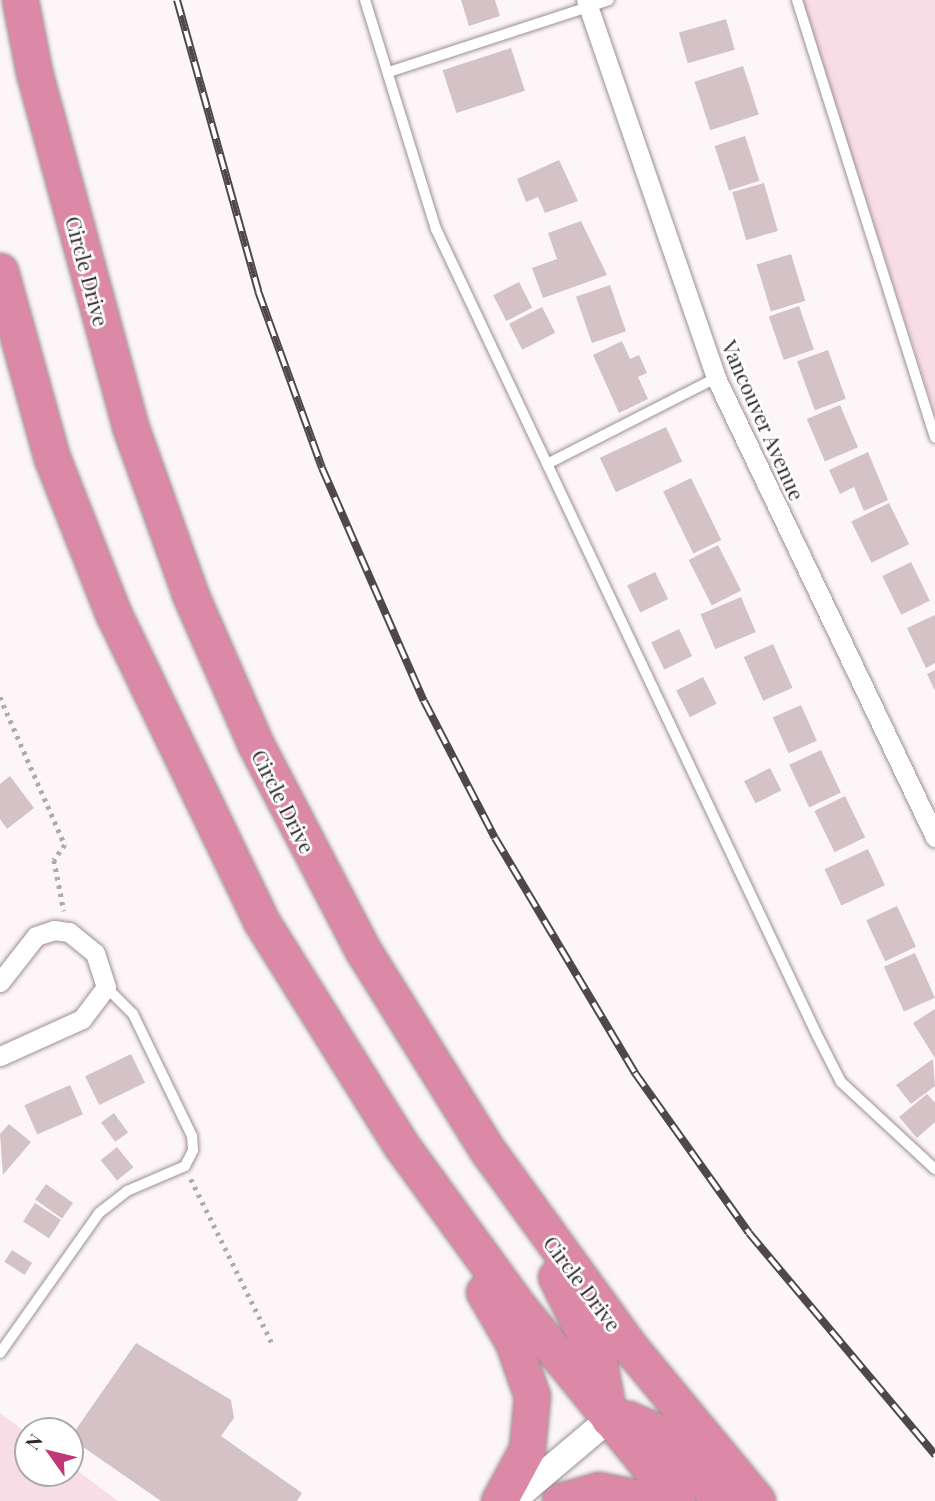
<!DOCTYPE html>
<html>
<head>
<meta charset="utf-8">
<style>
  body { margin:0 }
  #map { position:relative; width:935px; height:1501px; overflow:hidden; background:#fdf6f8; font-family:"Playfair Display",serif }
  div>[style] { position:absolute }
  [style*='--x'] { left:calc(var(--x)*1px); top:calc(var(--y)*1px); width:calc(var(--w)*1px); rotate:calc(var(--a)*1deg) }
  .green>* { inset:0; background:#f9dde6 }
  .building>* { inset:0; background:#d4c2c7; transform-origin:0 0 }
  .path>* { height:4.5px; margin-top:-2.25px; transform-origin:0; background:repeating-linear-gradient(90deg,#b0aaac 0 3.5px,transparent 0 8.5px) }
  .roads { filter:drop-shadow(0 0 2px #9e8e93) drop-shadow(0 0 2px #9e8e93) }
  .lane>* { height:10px; margin:-5px; padding:0 5px; transform-origin:5px; border-radius:5px; background:#fff }
  .street>* { height:19px; margin:-9.5px; padding:0 9.5px; transform-origin:9.5px; border-radius:9.5px; background:#fff }
  .secondary>* { height:26px; margin:-13px; padding:0 13px; transform-origin:13px; border-radius:13px; background:#fff }
  .highway>* { height:35px; margin:-17.5px; padding:0 17.5px; transform-origin:17.5px; border-radius:17.5px; background:#db89a6 }
  .rail>* { height:8px; margin-top:-4px; transform-origin:0; background:repeating-linear-gradient(90deg,#fff 0 16px,#4e484a 0 32px); box-sizing:border-box; border-block:2px solid #4e484a }
  span { translate:-50% -50%; white-space:nowrap; text-align:center; line-height:1.15; -webkit-text-stroke:5px #fff; paint-order:stroke }
  .street-label { font-size:21px; color:#2e282a }
  .north { position:absolute; left:14px; top:1417px; width:70px; height:70px; box-sizing:border-box; background:#fff; border:2px solid #aba9aa; border-radius:50%; rotate:304deg; font-size:19px; font-weight:700; line-height:28px; text-align:center; color:#2e282a }
  .north::after { content:''; display:block; margin:auto; width:24px; height:32px; background:#c03876; clip-path:polygon(50% 0,100% 100%,50% 72%,0 100%) }
</style>
</head>
<body>
<div id="map">
  <div class="green">
    <div style="clip-path:polygon(802px 0,935px 0,935px 414px,930px 398px)"></div>
    <div style="clip-path:polygon(0 1413px,28px 1434px,28px 1473px,70px 1473px,70px 1465px,118px 1501px,0 1501px)"></div>
  </div>
  <div class="building">
    <div style="clip-path:polygon(461px 0,495px 0,500px 16px,469px 26px)"></div>
    <div style="left:726px;top:19px;width:32px;height:49px;rotate:74deg"></div>
    <div style="left:511px;top:48px;width:45px;height:72px;rotate:72deg"></div>
    <div style="left:743px;top:66px;width:51px;height:51px;rotate:72deg"></div>
    <div style="left:745px;top:136px;width:47px;height:32px;rotate:72deg"></div>
    <div style="clip-path:polygon(559px 160px,578px 201px,545px 213px,538px 197px,526px 202px,517px 179px)"></div>
    <div style="left:764px;top:183px;width:50px;height:33px;rotate:74deg"></div>
    <div style="clip-path:polygon(581px 221px,607px 275px,543px 298px,532px 268px,557px 259px,548px 233px)"></div>
    <div style="left:791px;top:254px;width:49px;height:36px;rotate:73deg"></div>
    <div style="left:519px;top:282px;width:29px;height:29px;rotate:63deg"></div>
    <div style="left:610px;top:285px;width:49px;height:36px;rotate:71deg"></div>
    <div style="left:799px;top:306px;width:46px;height:32px;rotate:71deg"></div>
    <div style="left:542px;top:307px;width:29px;height:37px;rotate:63deg"></div>
    <div style="clip-path:polygon(622px 341px,630px 359px,639px 355px,647px 373px,638px 377px,648px 399px,619px 413px,593px 355px)"></div>
    <div style="left:828px;top:350px;width:52px;height:33px;rotate:70deg"></div>
    <div style="left:840px;top:405px;width:46px;height:36px;rotate:67deg"></div>
    <div style="left:666px;top:427px;width:38px;height:73px;rotate:65deg"></div>
    <div style="clip-path:polygon(868px 452px,888px 500px,864px 511px,854px 487px,840px 494px,829px 470px)"></div>
    <div style="left:691px;top:478px;width:69px;height:31px;rotate:64deg"></div>
    <div style="left:889px;top:503px;width:46px;height:42px;rotate:64deg"></div>
    <div style="left:718px;top:545px;width:51px;height:33px;rotate:63deg"></div>
    <div style="left:911px;top:562px;width:43px;height:32px;rotate:64deg"></div>
    <div style="left:655px;top:572px;width:30px;height:31px;rotate:64deg"></div>
    <div style="left:741px;top:597px;width:38px;height:44px;rotate:67deg"></div>
    <div style="clip-path:polygon(935px 615px,935px 663px,926px 668px,907px 628px)"></div>
    <div style="left:679px;top:629px;width:30px;height:31px;rotate:64deg"></div>
    <div style="left:773px;top:644px;width:48px;height:32px;rotate:66deg"></div>
    <div style="clip-path:polygon(935px 670px,935px 691px,927px 674px)"></div>
    <div style="left:703px;top:677px;width:30px;height:30px;rotate:63deg"></div>
    <div style="left:801px;top:705px;width:39px;height:31px;rotate:66deg"></div>
    <div style="left:821px;top:750px;width:47px;height:35px;rotate:65deg"></div>
    <div style="left:770px;top:768px;width:25px;height:29px;rotate:63deg"></div>
    <div style="clip-path:polygon(10px 776px,34px 808px,7px 829px,0 819px,0 784px)"></div>
    <div style="left:845px;top:796px;width:46px;height:34px;rotate:64deg"></div>
    <div style="left:868px;top:849px;width:40px;height:48px;rotate:65deg"></div>
    <div style="left:897px;top:906px;width:45px;height:34px;rotate:65deg"></div>
    <div style="left:915px;top:953px;width:49px;height:34px;rotate:66deg"></div>
    <div style="clip-path:polygon(935px 1009px,935px 1058px,913px 1023px)"></div>
    <div style="left:131px;top:1054px;width:32px;height:51px;rotate:64deg"></div>
    <div style="clip-path:polygon(933px 1059px,935px 1086px,911px 1104px,896px 1085px)"></div>
    <div style="left:70px;top:1085px;width:32px;height:50px;rotate:66deg"></div>
    <div style="clip-path:polygon(927px 1094px,935px 1103px,935px 1122px,917px 1138px,899px 1117px)"></div>
    <div style="left:114px;top:1113px;width:24px;height:16px;rotate:54deg"></div>
    <div style="clip-path:polygon(9px 1124px,31px 1142px,3px 1175px,0 1134px)"></div>
    <div style="left:117px;top:1147px;width:26px;height:21px;rotate:51deg"></div>
    <div style="left:46px;top:1184px;width:33px;height:19px;rotate:35deg"></div>
    <div style="left:35px;top:1203px;width:31px;height:22px;rotate:33deg"></div>
    <div style="left:12px;top:1250px;width:24px;height:14px;rotate:33deg"></div>
    <div style="clip-path:polygon(136px 1343px,231px 1400px,234px 1418px,221px 1436px,302px 1493px,297px 1501px,161px 1501px,70px 1438px)"></div>
  </div>
  <div class="path">
    <div style="--x:0;--y:697;--w:162;--a:66.3"></div>
    <div style="--x:65;--y:845;--w:19;--a:126"></div>
    <div style="--x:54;--y:860;--w:52;--a:78.9"></div>
    <div style="--x:191;--y:1179;--w:187;--a:63.7"></div>
  </div>
  <div class="roads">
    <div class="lane">
      <div style="--x:365;--y:0;--w:240;--a:72.8"></div>
      <div style="--x:436;--y:229;--w:889;--a:64.7"></div>
      <div style="--x:816;--y:1033;--w:55;--a:63"></div>
      <div style="--x:841;--y:1082;--w:128;--a:42.8"></div>
      <div style="--x:797;--y:0;--w:459;--a:72.5"></div>
      <div style="--x:389;--y:72;--w:231;--a:-18.1"></div>
      <div style="--x:551;--y:462;--w:185;--a:-27"></div>
      <div style="--x:0;--y:1353;--w:171;--a:-54.7"></div>
      <div style="--x:99;--y:1213;--w:36;--a:-38"></div>
      <div style="--x:127;--y:1191;--w:63;--a:-23.3"></div>
      <div style="--x:185;--y:1166;--w:18;--a:-63"></div>
      <div style="--x:193;--y:1150;--w:14;--a:-94"></div>
      <div style="--x:192;--y:1136;--w:136;--a:-115.8"></div>
      <div style="--x:133;--y:1014;--w:38;--a:-135"></div>
    </div>
    <div class="street">
      <div style="--x:586;--y:0;--w:400;--a:71"></div>
      <div style="--x:716;--y:378;--w:509;--a:64.49"></div>
      <div style="--x:0;--y:982;--w:58;--a:-52"></div>
      <div style="--x:36;--y:936;--w:19;--a:-18"></div>
      <div style="--x:54;--y:930;--w:15;--a:8"></div>
      <div style="--x:69;--y:932;--w:33;--a:39"></div>
      <div style="--x:95;--y:953;--w:36;--a:72"></div>
      <div style="--x:106;--y:987;--w:40;--a:127"></div>
      <div style="--x:82;--y:1019;--w:90;--a:155.7"></div>
    </div>
    <div class="secondary">
      <div style="--x:512;--y:1501;--w:127;--a:-40.2"></div>
    </div>
    <div class="highway">
      <div style="--x:20;--y:0;--w:73;--a:79"></div>
      <div style="--x:34;--y:72;--w:367;--a:74.8"></div>
      <div style="--x:130;--y:426;--w:178;--a:70.3"></div>
      <div style="--x:190;--y:594;--w:163;--a:66.4"></div>
      <div style="--x:255;--y:743;--w:236;--a:62.5"></div>
      <div style="--x:364;--y:952;--w:234;--a:58.1"></div>
      <div style="--x:488;--y:1151;--w:241;--a:54.1"></div>
      <div style="--x:629;--y:1346;--w:201;--a:50.4"></div>
      <div style="--x:0;--y:271;--w:194;--a:74.5"></div>
      <div style="--x:52;--y:458;--w:169;--a:68.5"></div>
      <div style="--x:114;--y:615;--w:339;--a:64.3"></div>
      <div style="--x:261;--y:921;--w:264;--a:58"></div>
      <div style="--x:401;--y:1145;--w:199;--a:54"></div>
      <div style="--x:518;--y:1306;--w:252;--a:50.8"></div>
      <div style="--x:556;--y:1277;--w:96;--a:63.4"></div>
      <div style="--x:599;--y:1363;--w:54;--a:79.3"></div>
      <div style="--x:484;--y:1292;--w:58;--a:59.9"></div>
      <div style="--x:513;--y:1342;--w:57;--a:70.6"></div>
      <div style="--x:532;--y:1396;--w:53;--a:95.4"></div>
      <div style="--x:527;--y:1449;--w:59;--a:118.3"></div>
      <div style="--x:609;--y:1419;--w:19;--a:0"></div>
      <div style="--x:628;--y:1419;--w:38;--a:23"></div>
      <div style="--x:663;--y:1434;--w:89;--a:49.1"></div>
      <div style="--x:560;--y:1501;--w:40;--a:-16"></div>
      <div style="--x:598;--y:1490;--w:57;--a:11.1"></div>
    </div>
  </div>
  <div class="rail">
    <div style="--x:177;--y:0;--w:302;--a:74.4"></div>
    <div style="--x:258;--y:291;--w:188;--a:70.1"></div>
    <div style="--x:322;--y:468;--w:254;--a:66.4"></div>
    <div style="--x:424;--y:701;--w:154;--a:62.6"></div>
    <div style="--x:495;--y:838;--w:274;--a:59.2"></div>
    <div style="--x:635;--y:1073;--w:196;--a:54.5"></div>
    <div style="--x:749;--y:1233;--w:290;--a:50"></div>
  </div>
  <div class="street-label">
    <span style="left:88px;top:271px;rotate:75deg">Circle Drive</span>
    <span style="left:764px;top:420px;rotate:66deg">Vancouver Avenue</span>
    <span style="left:284px;top:801px;rotate:63deg">Circle Drive</span>
    <span style="left:583px;top:1283px;rotate:53deg">Circle Drive</span>
  </div>
  <div class="north">N</div>
</div>
</body>
</html>
